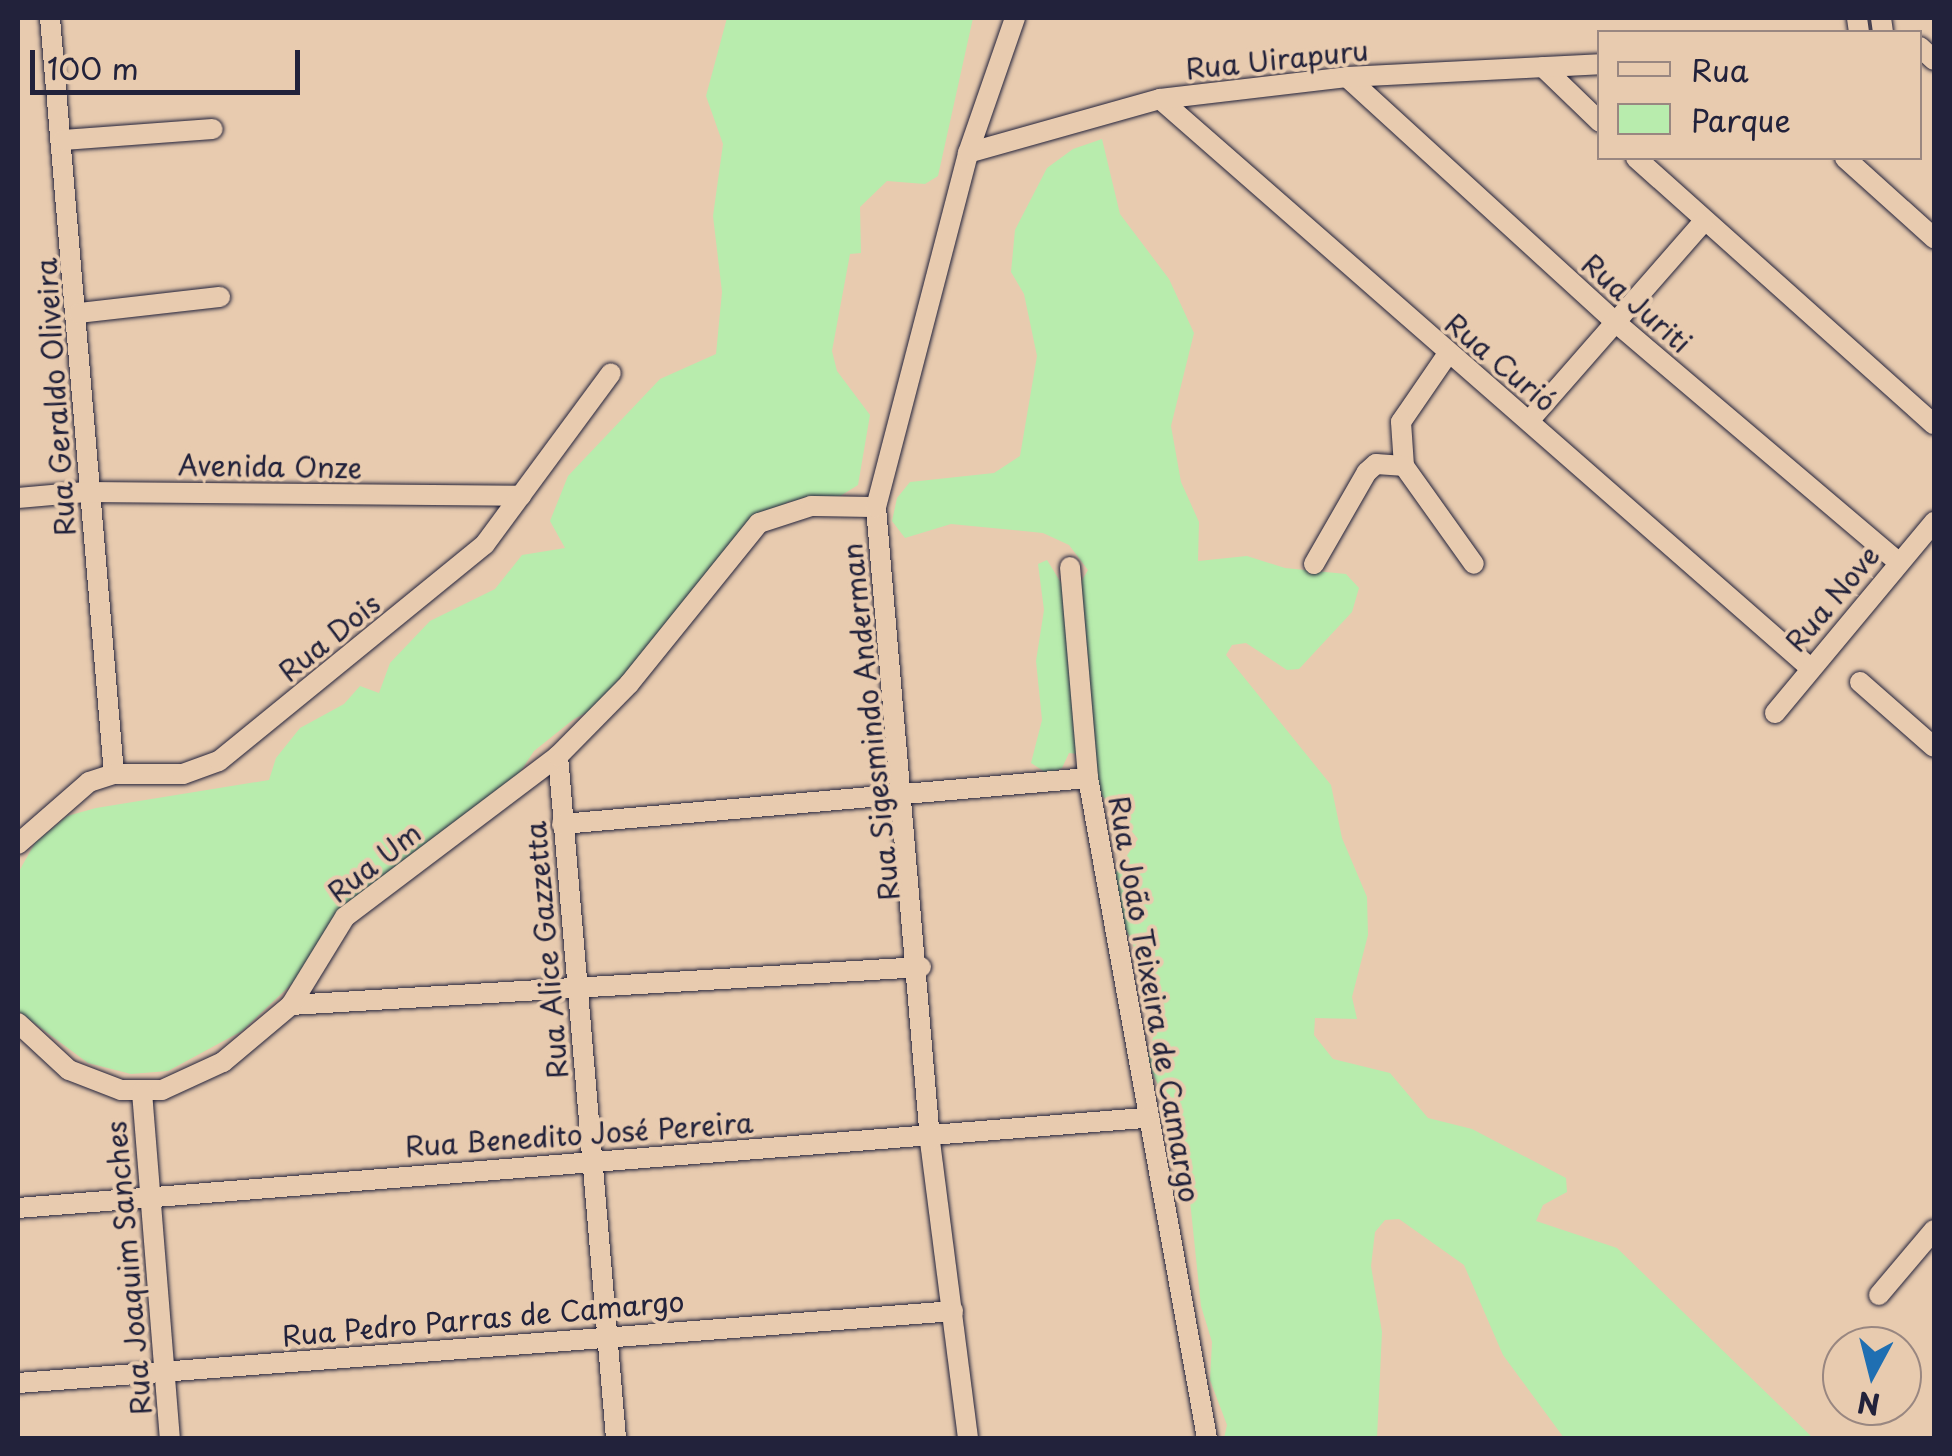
<!DOCTYPE html>
<html>
<head>
<meta charset="utf-8">
<style>
  body { margin:0 }
  #map { position:relative; width:1952px; height:1456px; overflow:hidden; background:#e8cbaf; font-family:"Playpen Sans",sans-serif }
  div>[style] { position:absolute }
  [style*='--x'] { left:calc(var(--x)*1px); top:calc(var(--y)*1px); width:calc(var(--w)*1px); rotate:calc(var(--a)*1deg) }
  .green>* { inset:0; background:#b8ecad }
  .roads { filter:drop-shadow(0 0 2px #22223b) drop-shadow(0 0 2px #22223b) }
  .minor>* { height:20px; margin:-10px; padding:0 10px; transform-origin:10px; border-radius:10px; background:#e8cbaf }
  span { translate:-50% -50%; white-space:nowrap; text-align:center; line-height:1.15; -webkit-text-stroke:8px #e8cbaf; paint-order:stroke }
  .street-label { font-size:28px; color:#22223b }
  .frame { position:absolute; inset:0; border:20px solid #22223b; pointer-events:none }
  .legend { position:absolute; left:1597px; top:30px; width:325px; height:130px; box-sizing:border-box; background:#e8cbaf; border:2px solid #998781; margin:0; padding:12px 18px; list-style:none; font-size:30px; color:#22223b }
  .legend li { display:flex; align-items:center; gap:20px; height:50px }
  .legend b { width:50px; border:2px solid #998781 }
  .north { position:absolute; left:1822px; top:1326px; width:100px; height:100px; box-sizing:border-box; background:#e8cbaf; border:2px solid #998781; border-radius:50%; rotate:187deg; font-size:28px; font-weight:700; line-height:40px; text-align:center; color:#22223b }
  .north::after { content:''; display:block; margin:auto; width:35px; height:45px; background:#1f6fb2; clip-path:polygon(50% 0,100% 100%,50% 72%,0 100%) }
  .scale { position:absolute; left:30px; top:50px; width:270px; height:45px; box-sizing:border-box; border:5px solid #22223b; border-top:0; padding-left:12px; font-size:30px; line-height:35px; white-space:nowrap; color:#22223b; -webkit-text-stroke:8px #e8cbaf; paint-order:stroke }
</style>
</head>
<body>
<div id="map">
  <div class="green">
    <div style="clip-path:polygon(727px 18px,973px 18px,938px 176px,925px 184px,887px 181px,860px 207px,861px 253px,850px 254px,832px 351px,837px 371px,870px 415px,858px 485px,837px 498px,788px 502px,755px 523px,641px 660px,617px 681px,608px 702px,574px 719px,534px 751px,494px 812px,377px 883px,298px 978px,242px 1031px,168px 1071px,131px 1074px,88px 1063px,18px 1011px,18px 873px,35px 843px,67px 816px,96px 808px,269px 780px,276px 758px,300px 728px,344px 704px,360px 686px,379px 693px,390px 663px,430px 621px,495px 589px,522px 555px,565px 548px,550px 521px,568px 476px,660px 379px,716px 354px,722px 292px,713px 216px,723px 144px,706px 96px)"></div>
    <div style="clip-path:polygon(1102px 139px,1120px 214px,1169px 279px,1194px 333px,1171px 426px,1181px 482px,1199px 522px,1198px 561px,1247px 556px,1285px 568px,1346px 574px,1359px 588px,1352px 612px,1299px 669px,1287px 670px,1246px 643px,1232px 645px,1226px 655px,1331px 785px,1342px 838px,1367px 897px,1368px 935px,1352px 997px,1357px 1019px,1315px 1018px,1314px 1035px,1333px 1059px,1390px 1073px,1428px 1118px,1472px 1129px,1566px 1178px,1567px 1192px,1543px 1205px,1536px 1221px,1617px 1248px,1813px 1438px,1564px 1438px,1503px 1355px,1464px 1265px,1399px 1219px,1385px 1220px,1375px 1232px,1371px 1266px,1382px 1332px,1377px 1438px,1224px 1438px,1227px 1425px,1210px 1380px,1212px 1342px,1201px 1306px,1187px 1172px,1173px 1117px,1147px 1061px,1161px 1007px,1111px 896px,1116px 872px,1138px 839px,1097px 789px,1078px 754px,1069px 753px,1062px 768px,1048px 774px,1031px 763px,1042px 720px,1036px 661px,1044px 610px,1038px 564px,1047px 560px,1071px 599px,1088px 570px,1069px 545px,1043px 533px,951px 524px,905px 538px,892px 521px,897px 498px,910px 482px,994px 473px,1020px 456px,1037px 356px,1024px 294px,1011px 272px,1015px 230px,1047px 168px,1073px 149px)"></div>
  </div>
  <div class="roads">
    <div class="minor">
      <div style="--x:50;--y:18;--w:759;--a:85.16"></div>
      <div style="--x:1857;--y:18;--w:14;--a:82"></div>
      <div style="--x:1881;--y:18;--w:14;--a:82"></div>
      <div style="--x:1920;--y:47;--w:19;--a:43"></div>
      <div style="--x:1543;--y:67;--w:79;--a:44"></div>
      <div style="--x:1347;--y:77;--w:362;--a:42.4"></div>
      <div style="--x:1614;--y:321;--w:372;--a:40.3"></div>
      <div style="--x:1160;--y:99;--w:861;--a:41.19"></div>
      <div style="--x:63;--y:140;--w:150;--a:-4.2"></div>
      <div style="--x:968;--y:153;--w:199;--a:-15.7"></div>
      <div style="--x:1160;--y:99;--w:188;--a:-6.7"></div>
      <div style="--x:1347;--y:77;--w:253;--a:-2.9"></div>
      <div style="--x:1636;--y:158;--w:399;--a:41.8"></div>
      <div style="--x:1845;--y:158;--w:120;--a:42"></div>
      <div style="--x:79;--y:313;--w:142;--a:-6.5"></div>
      <div style="--x:1447;--y:355;--w:81;--a:124.5"></div>
      <div style="--x:1401;--y:422;--w:44;--a:86.1"></div>
      <div style="--x:1404;--y:466;--w:120;--a:54.5"></div>
      <div style="--x:1529;--y:421;--w:264;--a:-48.8"></div>
      <div style="--x:18;--y:498;--w:68;--a:-5"></div>
      <div style="--x:86;--y:492;--w:435;--a:0.5"></div>
      <div style="--x:1314;--y:564;--w:106;--a:-60.1"></div>
      <div style="--x:1367;--y:472;--w:12;--a:-42"></div>
      <div style="--x:1376;--y:464;--w:28;--a:4"></div>
      <div style="--x:1070;--y:567;--w:212;--a:85.1"></div>
      <div style="--x:1088;--y:778;--w:671;--a:79.78"></div>
      <div style="--x:1860;--y:682;--w:98;--a:41.3"></div>
      <div style="--x:1775;--y:713;--w:249;--a:-50.2"></div>
      <div style="--x:558;--y:756;--w:684;--a:85.14"></div>
      <div style="--x:562;--y:824;--w:528;--a:-5"></div>
      <div style="--x:18;--y:844;--w:94;--a:-41.1"></div>
      <div style="--x:89;--y:782;--w:26;--a:-18"></div>
      <div style="--x:114;--y:774;--w:69;--a:0"></div>
      <div style="--x:183;--y:774;--w:38;--a:-20"></div>
      <div style="--x:219;--y:761;--w:343;--a:-39.2"></div>
      <div style="--x:485;--y:544;--w:212;--a:-53.6"></div>
      <div style="--x:291;--y:1005;--w:631;--a:-3.45"></div>
      <div style="--x:18;--y:1023;--w:69;--a:42.7"></div>
      <div style="--x:69;--y:1070;--w:56;--a:21"></div>
      <div style="--x:121;--y:1090;--w:41;--a:0"></div>
      <div style="--x:162;--y:1090;--w:67;--a:-24.7"></div>
      <div style="--x:223;--y:1062;--w:89;--a:-40"></div>
      <div style="--x:291;--y:1005;--w:103;--a:-58.5"></div>
      <div style="--x:345;--y:917;--w:267;--a:-37.1"></div>
      <div style="--x:558;--y:756;--w:101;--a:-45.4"></div>
      <div style="--x:629;--y:684;--w:207;--a:-51.1"></div>
      <div style="--x:759;--y:523;--w:55;--a:-18.1"></div>
      <div style="--x:811;--y:506;--w:65;--a:0.9"></div>
      <div style="--x:142;--y:1092;--w:347;--a:85.4"></div>
      <div style="--x:18;--y:1208;--w:1130;--a:-4.57"></div>
      <div style="--x:1879;--y:1295;--w:85;--a:-49.8"></div>
      <div style="--x:18;--y:1383;--w:938;--a:-4.4"></div>
      <div style="--x:968;--y:1438;--w:300;--a:-97.3"></div>
      <div style="--x:930;--y:1140;--w:635;--a:-94.88"></div>
      <div style="--x:876;--y:507;--w:366;--a:-75.4"></div>
      <div style="--x:968;--y:153;--w:143;--a:-70.8"></div>
    </div>
  </div>
  <div class="street-label">
    <span style="left:1277px;top:59px;rotate:-6deg">Rua Uirapuru</span>
    <span style="left:1637px;top:303px;rotate:41deg">Rua Juriti</span>
    <span style="left:1501px;top:362px;rotate:40deg">Rua Curió</span>
    <span style="left:55px;top:397px;rotate:-94deg">Rua Geraldo Oliveira</span>
    <span style="left:270px;top:466px;rotate:1deg">Avenida Onze</span>
    <span style="left:1832px;top:598px;rotate:-50deg">Rua Nove</span>
    <span style="left:329px;top:637px;rotate:-39deg">Rua Dois</span>
    <span style="left:870px;top:722px;rotate:-96deg">Rua Sigesmindo Anderman</span>
    <span style="left:374px;top:862px;rotate:-38deg">Rua Um</span>
    <span style="left:546px;top:950px;rotate:-95deg">Rua Alice Gazzetta</span>
    <span style="left:1155px;top:999px;rotate:80deg">Rua João Teixeira de Camargo</span>
    <span style="left:579px;top:1134px;rotate:-4deg">Rua Benedito José Pereira</span>
    <span style="left:128px;top:1268px;rotate:-95deg">Rua Joaquim Sanches</span>
    <span style="left:483px;top:1318px;rotate:-5deg">Rua Pedro Parras de Camargo</span>
  </div>
  <div class="frame"></div>
  <ul class="legend">
  <li><b style="height:12px;background:#e8cbaf"></b>Rua</li>
  <li><b style="height:28px;background:#b8ecad"></b>Parque</li>
  </ul>
  <div class="north">N</div>
  <div class="scale">100 m</div>
</div>
</body>
</html>
